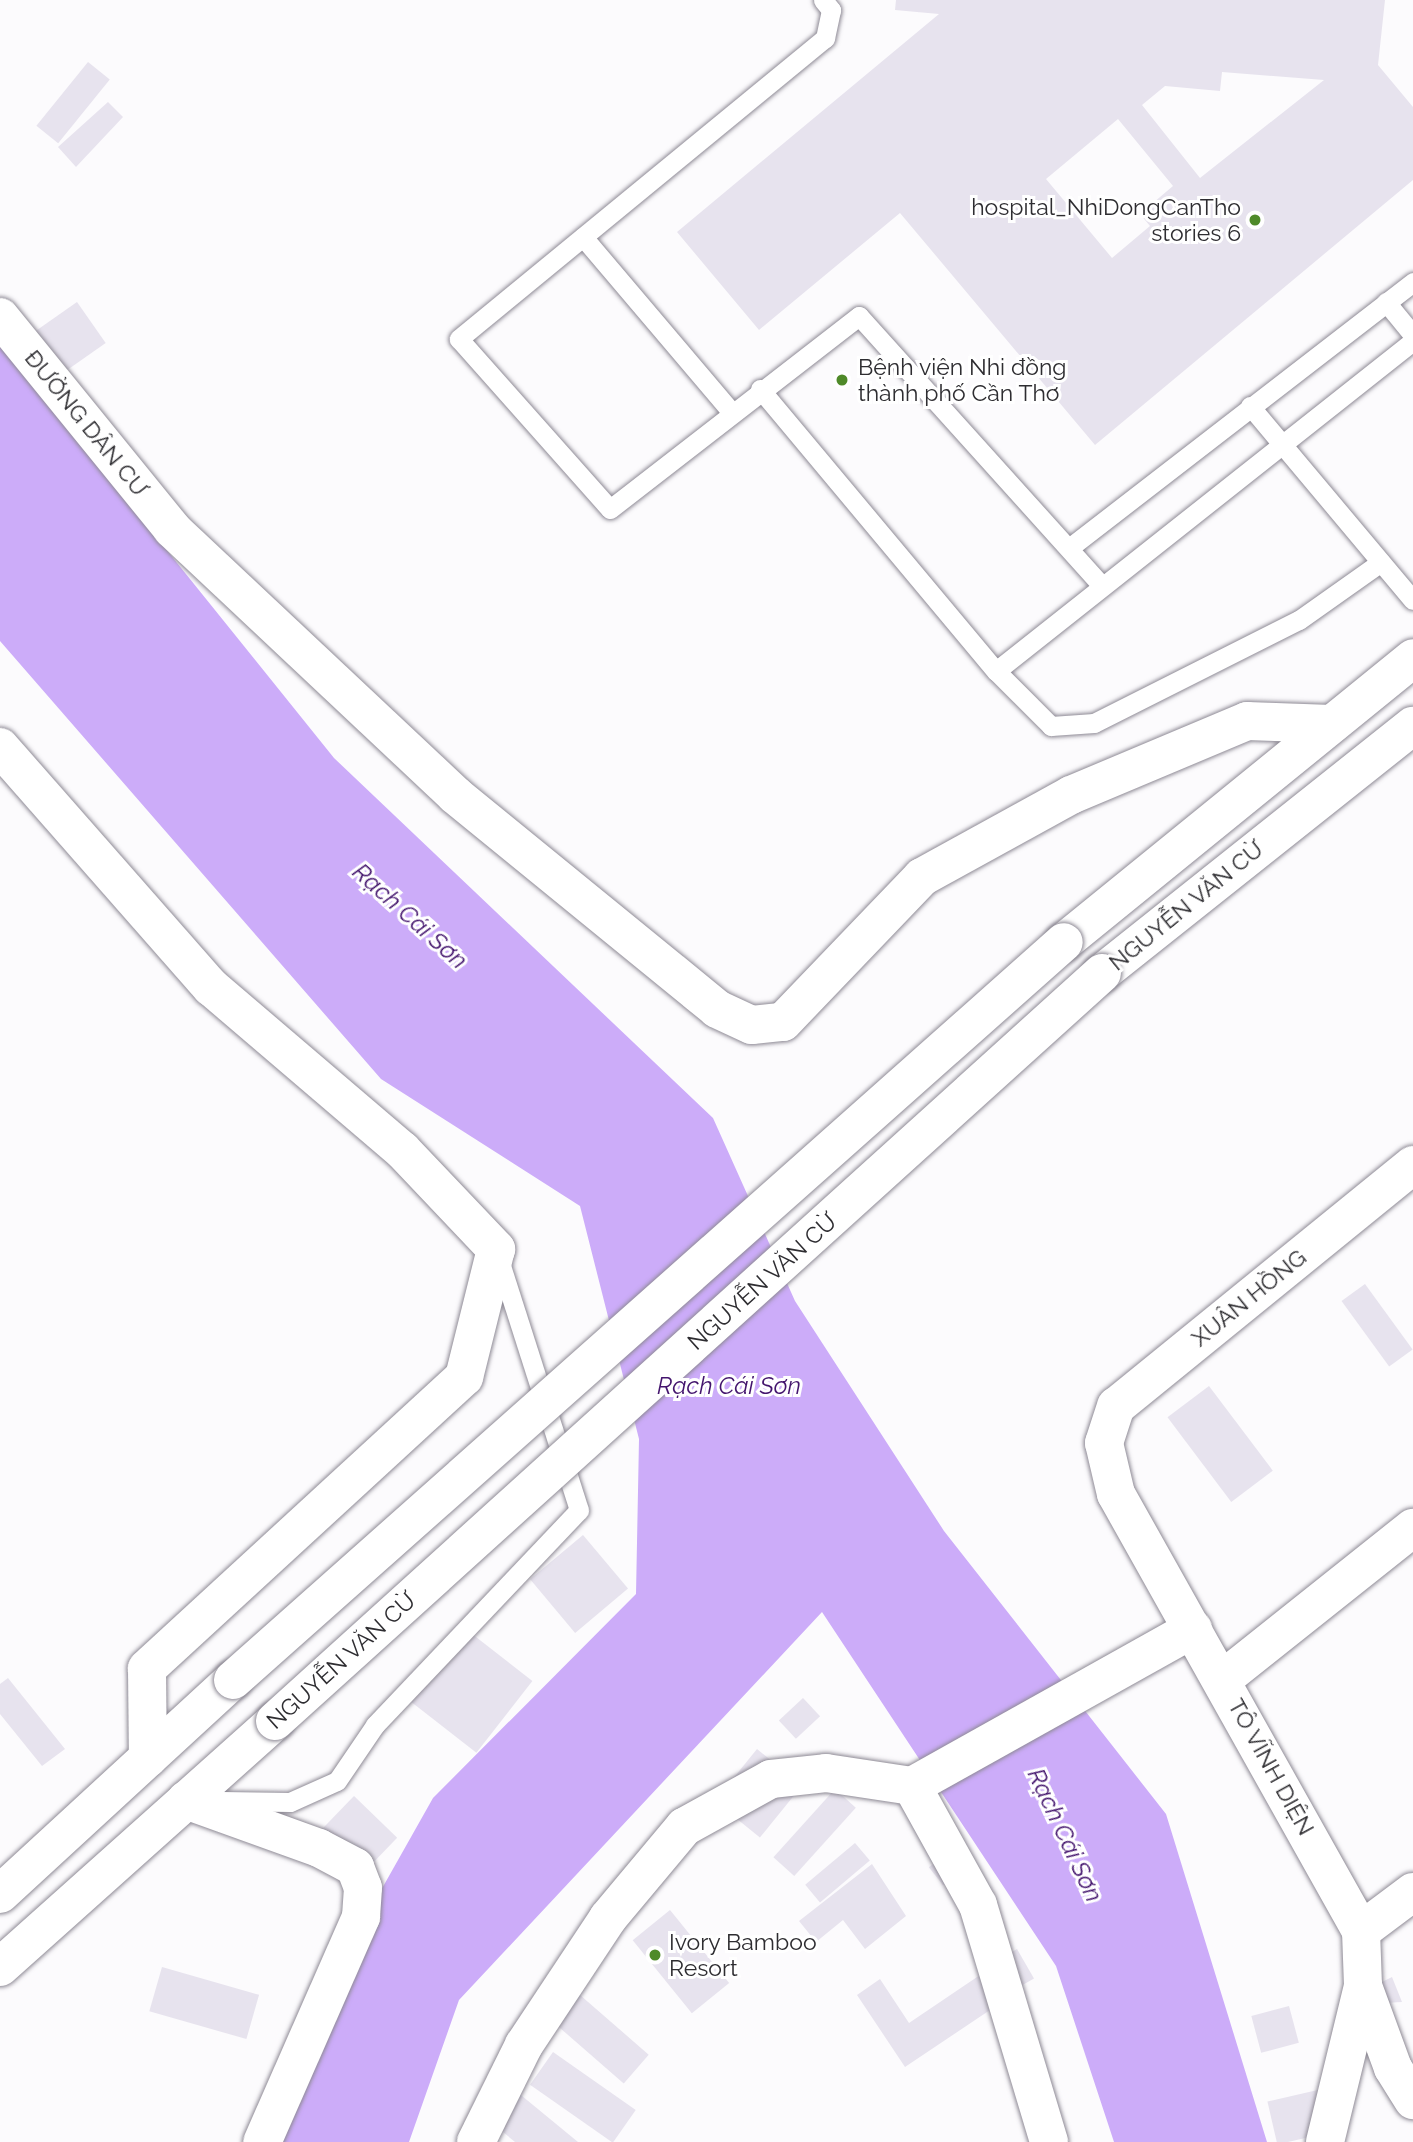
<!DOCTYPE html>
<html>
<head>
<meta charset="utf-8">
<style>
  body { margin:0 }
  #map { position:relative; width:1413px; height:2142px; overflow:hidden; background:#fcfbfd; font-family:Raleway,sans-serif }
  div>[style] { position:absolute }
  [style*='--x'] { left:calc(var(--x)*1px); top:calc(var(--y)*1px); width:calc(var(--w)*1px); rotate:calc(var(--a)*1deg) }
  .water>* { inset:0; background:#ccacf9 }
  .building>* { inset:0; background:#e7e3ee; transform-origin:0 0 }
  .roads { filter:drop-shadow(0 0 2px #8e8a95) drop-shadow(0 0 2px #8e8a95) }
  .lane>* { height:19px; margin:-9.5px; padding:0 9.5px; transform-origin:9.5px; border-radius:9.5px; background:#fff }
  .street>* { height:38px; margin:-19px; padding:0 19px; transform-origin:19px; border-radius:19px; background:#fff }
  .secondary>* { height:38px; margin:-19px; padding:0 19px; transform-origin:19px; border-radius:19px; background:#fff }
  .bridges { filter:drop-shadow(0 0 2px #8e8a95) drop-shadow(0 0 2px #8e8a95) }
  .secondary-bridge>* { height:38px; margin:-19px; padding:0 19px; transform-origin:19px; border-radius:19px; background:#fff }
  .dots>* { width:19px; height:19px; translate:-50% -50%; box-sizing:border-box; border:4px solid #fff; border-radius:50% }
  span { translate:-50% -50%; white-space:nowrap; text-align:center; line-height:1.15; -webkit-text-stroke:6px #fff; paint-order:stroke }
  .poi-label { font-size:23px; color:#2e2d31 }
  .right { translate:-100% -50%; text-align:right }
  .left { translate:0 -50%; text-align:left }
  .street-label { font-size:23px; color:#2e2d31 }
  .water-label { font-size:24px; color:#43146d; font-style:italic }
</style>
</head>
<body>
<div id="map">
  <div class="water">
    <div style="clip-path:polygon(0 343px,334px 758px,713px 1118px,795px 1301px,944px 1531px,1166px 1814px,1267px 2142px,1114px 2142px,1056px 1966px,822px 1612px,459px 2000px,409px 2142px,249px 2142px,261px 2103px,433px 1798px,636px 1594px,639px 1439px,580px 1206px,381px 1079px,0 641px)"></div>
  </div>
  <div class="building">
    <div style="clip-path:polygon(evenodd,896px 0,1385px 0,1378px 65px,1413px 107px,1413px 180px,1095px 445px,900px 213px,759px 330px,677px 232px,939px 14px,895px 10px,896px 0,1222px 72px,1324px 80px,1200px 178px,1142px 105px,1165px 86px,1220px 91px,1222px 72px,896px 0,1118px 119px,1173px 186px,1140px 214px,1150px 226px,1112px 258px,1046px 179px,1118px 119px)"></div>
    <div style="left:88px;top:62px;width:28px;height:82px;rotate:39deg"></div>
    <div style="clip-path:polygon(108px 102px,123px 117px,76px 167px,58px 147px)"></div>
    <div style="left:77px;top:302px;width:50px;height:57px;rotate:55deg"></div>
    <div style="left:1365px;top:1284px;width:81px;height:29px;rotate:54deg"></div>
    <div style="left:1209px;top:1386px;width:106px;height:52px;rotate:53deg"></div>
    <div style="left:583px;top:1535px;width:70px;height:69px;rotate:50deg"></div>
    <div style="left:467px;top:1630px;width:83px;height:91px;rotate:38deg"></div>
    <div style="clip-path:polygon(8px 1678px,65px 1749px,42px 1766px,0 1714px,0 1684px)"></div>
    <div style="left:803px;top:1698px;width:25px;height:33px;rotate:47deg"></div>
    <div style="left:757px;top:1749px;width:58px;height:67px;rotate:39deg"></div>
    <div style="left:835px;top:1789px;width:28px;height:92px;rotate:42deg"></div>
    <div style="left:354px;top:1796px;width:60px;height:49px;rotate:44deg"></div>
    <div style="left:855px;top:1843px;width:23px;height:65px;rotate:50deg"></div>
    <div style="left:947px;top:1853px;width:23px;height:23px;rotate:52deg"></div>
    <div style="clip-path:polygon(872px 1864px,906px 1916px,865px 1949px,843px 1920px,816px 1942px,799px 1921px)"></div>
    <div style="left:670px;top:1910px;width:94px;height:48px;rotate:51deg"></div>
    <div style="left:1017px;top:1949px;width:34px;height:26px;rotate:60deg"></div>
    <div style="left:162px;top:1967px;width:101px;height:46px;rotate:16deg"></div>
    <div style="clip-path:polygon(980px 1975px,999px 2004px,905px 2067px,857px 1995px,880px 1979px,909px 2023px)"></div>
    <div style="clip-path:polygon(1392px 1977px,1402px 2002px,1384px 2003px,1382px 1982px)"></div>
    <div style="left:580px;top:1995px;width:91px;height:38px;rotate:41deg"></div>
    <div style="left:1289px;top:2006px;width:38px;height:39px;rotate:75deg"></div>
    <div style="left:553px;top:2052px;width:101px;height:40px;rotate:35deg"></div>
    <div style="left:1322px;top:2089px;width:44px;height:56px;rotate:77deg"></div>
    <div style="clip-path:polygon(516px 2091px,578px 2142px,515px 2142px,491px 2122px)"></div>
  </div>
  <div class="roads">
    <div class="lane">
      <div style="--x:823;--y:0;--w:13;--a:51"></div>
      <div style="--x:831;--y:10;--w:29;--a:102"></div>
      <div style="--x:825;--y:38;--w:474;--a:140.6"></div>
      <div style="--x:459;--y:339;--w:227;--a:48.4"></div>
      <div style="--x:610;--y:509;--w:315;--a:-37.8"></div>
      <div style="--x:859;--y:316;--w:363;--a:48"></div>
      <div style="--x:583;--y:237;--w:231;--a:49.7"></div>
      <div style="--x:1386;--y:302;--w:43;--a:50.7"></div>
      <div style="--x:760;--y:389;--w:368;--a:50.1"></div>
      <div style="--x:996;--y:671;--w:78;--a:45"></div>
      <div style="--x:1051;--y:726;--w:43;--a:-4"></div>
      <div style="--x:1094;--y:723;--w:229;--a:-26.7"></div>
      <div style="--x:1299;--y:620;--w:100;--a:-35.3"></div>
      <div style="--x:1250;--y:406;--w:253;--a:50"></div>
      <div style="--x:1069;--y:548;--w:435;--a:-37.7"></div>
      <div style="--x:996;--y:671;--w:532;--a:-38.36"></div>
      <div style="--x:221;--y:1801;--w:69;--a:0.8"></div>
      <div style="--x:290;--y:1802;--w:51;--a:-24.1"></div>
      <div style="--x:337;--y:1781;--w:68;--a:-55.8"></div>
      <div style="--x:375;--y:1725;--w:296;--a:-46.5"></div>
      <div style="--x:579;--y:1510;--w:262;--a:-107.7"></div>
    </div>
    <div class="street">
      <div style="--x:0;--y:317;--w:273;--a:50.9"></div>
      <div style="--x:172;--y:529;--w:388;--a:43.2"></div>
      <div style="--x:455;--y:795;--w:338;--a:39.2"></div>
      <div style="--x:717;--y:1009;--w:38;--a:25"></div>
      <div style="--x:752;--y:1025;--w:31;--a:-6"></div>
      <div style="--x:783;--y:1022;--w:201;--a:-46.2"></div>
      <div style="--x:922;--y:877;--w:170;--a:-28.8"></div>
      <div style="--x:1071;--y:795;--w:191;--a:-22.8"></div>
      <div style="--x:1247;--y:721;--w:85;--a:2"></div>
      <div style="--x:0;--y:747;--w:320;--a:48.7"></div>
      <div style="--x:211;--y:987;--w:251;--a:40.5"></div>
      <div style="--x:402;--y:1150;--w:137;--a:46.5"></div>
      <div style="--x:496;--y:1249;--w:132;--a:104"></div>
      <div style="--x:464;--y:1377;--w:431;--a:137.4"></div>
      <div style="--x:147;--y:1669;--w:89;--a:89.4"></div>
      <div style="--x:1413;--y:1165;--w:382;--a:140.9"></div>
      <div style="--x:1116;--y:1406;--w:39;--a:108"></div>
      <div style="--x:1104;--y:1443;--w:52;--a:76.8"></div>
      <div style="--x:1116;--y:1494;--w:501;--a:60.72"></div>
      <div style="--x:1361;--y:1931;--w:55;--a:87.9"></div>
      <div style="--x:1363;--y:1986;--w:87;--a:69.9"></div>
      <div style="--x:1393;--y:2068;--w:38;--a:58"></div>
      <div style="--x:1223;--y:1679;--w:243;--a:-38.5"></div>
      <div style="--x:912;--y:1786;--w:322;--a:-29.2"></div>
      <div style="--x:186;--y:1800;--w:141;--a:19.8"></div>
      <div style="--x:319;--y:1848;--w:41;--a:27.8"></div>
      <div style="--x:355;--y:1867;--w:22;--a:69"></div>
      <div style="--x:363;--y:1888;--w:29;--a:94"></div>
      <div style="--x:361;--y:1917;--w:246;--a:113.7"></div>
      <div style="--x:1361;--y:1931;--w:65;--a:-36.9"></div>
      <div style="--x:476;--y:2142;--w:108;--a:-63.7"></div>
      <div style="--x:524;--y:2045;--w:152;--a:-56.5"></div>
      <div style="--x:608;--y:1918;--w:119;--a:-50.1"></div>
      <div style="--x:684;--y:1827;--w:99;--a:-28.9"></div>
      <div style="--x:771;--y:1779;--w:55;--a:-6.2"></div>
      <div style="--x:826;--y:1773;--w:87;--a:8.6"></div>
      <div style="--x:912;--y:1786;--w:136;--a:61"></div>
      <div style="--x:978;--y:1905;--w:247;--a:73.3"></div>
      <div style="--x:1325;--y:2142;--w:161;--a:-76.3"></div>
    </div>
    <div class="secondary">
      <div style="--x:1064;--y:942;--w:450;--a:-39.1"></div>
      <div style="--x:1102;--y:973;--w:397;--a:-38.5"></div>
      <div style="--x:0;--y:1894;--w:316;--a:-42.6"></div>
      <div style="--x:0;--y:1967;--w:369;--a:-41.8"></div>
    </div>
  </div>
  <div class="bridges">
    <div class="secondary-bridge">
      <div style="--x:233;--y:1680;--w:1111;--a:-41.61"></div>
      <div style="--x:275;--y:1721;--w:1115;--a:-42.13"></div>
    </div>
  </div>
  <div class="dots">
    <div style="left:1255px;top:220px;background:#4f8a29"></div>
    <div style="left:842px;top:380px;background:#4f8a29"></div>
    <div style="left:655px;top:1955px;background:#4f8a29"></div>
  </div>
  <div class="poi-label">
    <span class="right" style="left:1241px;top:220px">hospital_NhiDongCanTho<br>stories 6</span>
    <span class="left" style="left:858px;top:380px">Bệnh viện Nhi đồng<br>thành phố Cần Thơ</span>
    <span class="left" style="left:669px;top:1955px">Ivory Bamboo<br>Resort</span>
  </div>
  <div class="street-label">
    <span style="left:86px;top:423px;rotate:51deg">ĐƯỜNG DÂN CƯ</span>
    <span style="left:1186px;top:906px;rotate:-39deg">NGUYỄN VĂN CỪ</span>
    <span style="left:762px;top:1282px;rotate:-42deg">NGUYỄN VĂN CỪ</span>
    <span style="left:1249px;top:1298px;rotate:-39deg">XUÂN HỒNG</span>
    <span style="left:341px;top:1661px;rotate:-42deg">NGUYỄN VĂN CỪ</span>
    <span style="left:1271px;top:1767px;rotate:61deg">TÔ VĨNH DIỆN</span>
  </div>
  <div class="water-label">
    <span style="left:410px;top:916px;rotate:42deg">Rạch Cái Sơn</span>
    <span style="left:729px;top:1386px">Rạch Cái Sơn</span>
    <span style="left:1065px;top:1835px;rotate:65deg">Rạch Cái Sơn</span>
  </div>
</div>
</body>
</html>
